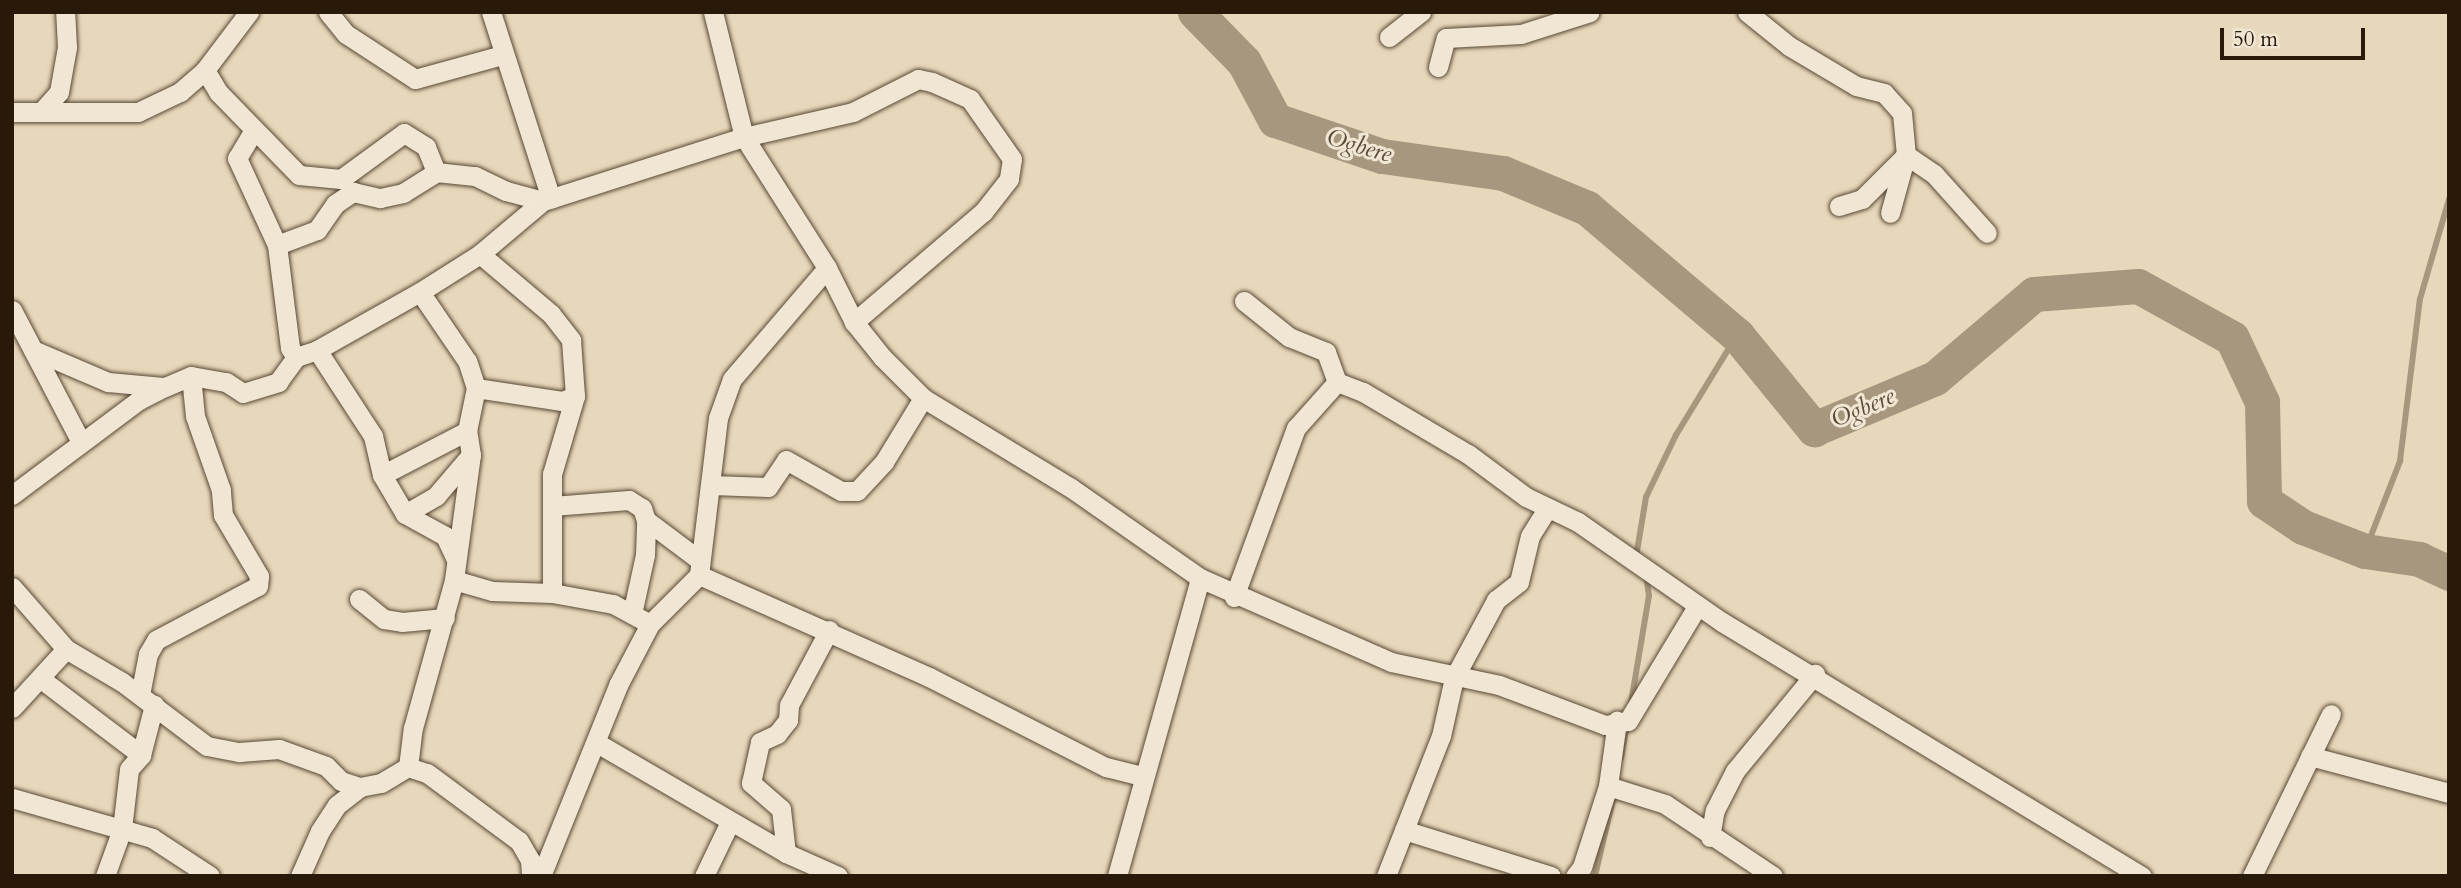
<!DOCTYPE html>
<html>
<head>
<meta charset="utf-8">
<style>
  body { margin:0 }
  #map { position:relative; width:2461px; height:888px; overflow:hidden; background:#e8d8bb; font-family:Cardo,serif }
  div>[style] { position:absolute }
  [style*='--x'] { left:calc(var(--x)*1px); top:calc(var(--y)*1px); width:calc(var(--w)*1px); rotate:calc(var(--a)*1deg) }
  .stream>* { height:6px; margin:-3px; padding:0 3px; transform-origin:3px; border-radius:3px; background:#a7977e }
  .river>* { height:35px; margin:-17.5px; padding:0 17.5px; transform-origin:17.5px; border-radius:17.5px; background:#a7977e }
  .roads { filter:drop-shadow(0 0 2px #584935) drop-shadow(0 0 2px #584935) }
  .minor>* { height:19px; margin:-9.5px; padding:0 9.5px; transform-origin:9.5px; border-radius:9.5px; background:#f0e6d3 }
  span { translate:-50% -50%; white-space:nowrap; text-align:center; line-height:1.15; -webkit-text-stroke:6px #f0e6d3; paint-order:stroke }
  .water-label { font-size:24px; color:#5b4b37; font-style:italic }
  .frame { position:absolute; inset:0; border:14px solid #281908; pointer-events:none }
  .scale { position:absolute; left:2220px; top:28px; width:145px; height:32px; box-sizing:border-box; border:4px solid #281908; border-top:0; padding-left:9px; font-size:21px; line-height:24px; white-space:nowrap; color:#281908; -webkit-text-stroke:5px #f0e6d3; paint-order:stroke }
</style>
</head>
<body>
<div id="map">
  <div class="stream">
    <div style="--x:2365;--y:551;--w:97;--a:-68.7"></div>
    <div style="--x:2400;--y:461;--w:163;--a:-83"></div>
    <div style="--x:2420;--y:299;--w:104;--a:-73.8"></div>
    <div style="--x:1636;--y:557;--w:61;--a:-80.5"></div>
    <div style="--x:1646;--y:497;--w:69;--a:-64.2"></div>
    <div style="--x:1676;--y:435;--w:117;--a:-58.6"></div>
    <div style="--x:1631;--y:703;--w:109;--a:-80.5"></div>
    <div style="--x:1649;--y:596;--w:21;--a:-98"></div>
    <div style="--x:1621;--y:758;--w:35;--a:-80"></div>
    <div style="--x:1595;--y:876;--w:79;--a:-76.8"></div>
  </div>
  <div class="river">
    <div style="--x:1195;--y:12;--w:70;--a:45.6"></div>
    <div style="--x:1244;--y:62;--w:66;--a:61.9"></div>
    <div style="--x:1275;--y:120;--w:113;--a:18.6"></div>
    <div style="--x:1382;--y:156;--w:122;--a:8"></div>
    <div style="--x:1503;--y:173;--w:91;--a:22.6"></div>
    <div style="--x:1587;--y:208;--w:197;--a:40.3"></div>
    <div style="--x:1737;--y:335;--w:122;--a:50.7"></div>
    <div style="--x:1814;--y:429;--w:131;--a:-22.9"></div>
    <div style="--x:1935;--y:378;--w:130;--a:-40.3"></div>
    <div style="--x:2034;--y:294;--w:104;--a:-4.4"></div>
    <div style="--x:2138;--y:286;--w:107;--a:29"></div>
    <div style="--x:2232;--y:338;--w:71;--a:64.9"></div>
    <div style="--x:2262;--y:402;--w:99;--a:88.8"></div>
    <div style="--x:2264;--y:501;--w:47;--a:33.7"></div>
    <div style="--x:2303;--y:527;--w:66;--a:21.2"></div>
    <div style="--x:2365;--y:551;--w:55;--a:8.4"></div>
    <div style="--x:2419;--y:559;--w:33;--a:25"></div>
  </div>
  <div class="roads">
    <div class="minor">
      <div style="--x:328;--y:12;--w:28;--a:51"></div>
      <div style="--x:346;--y:34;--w:82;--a:33.1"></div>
      <div style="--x:415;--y:79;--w:90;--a:-15.4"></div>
      <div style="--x:491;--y:12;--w:196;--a:72.2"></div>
      <div style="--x:713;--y:12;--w:129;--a:76.1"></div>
      <div style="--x:744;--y:137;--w:155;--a:57.6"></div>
      <div style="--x:827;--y:268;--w:60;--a:63.4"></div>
      <div style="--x:854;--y:322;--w:45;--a:51.3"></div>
      <div style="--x:882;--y:357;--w:58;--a:45"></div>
      <div style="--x:923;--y:398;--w:173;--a:31.3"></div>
      <div style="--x:1071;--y:488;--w:157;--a:34.9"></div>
      <div style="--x:1200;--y:578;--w:209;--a:23.7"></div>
      <div style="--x:1391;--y:662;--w:110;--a:12"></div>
      <div style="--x:1499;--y:685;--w:113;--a:20.7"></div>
      <div style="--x:1605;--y:725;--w:23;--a:-10"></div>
      <div style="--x:1628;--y:721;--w:135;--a:-58.9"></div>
      <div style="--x:1747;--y:12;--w:54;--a:39"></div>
      <div style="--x:1789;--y:46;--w:78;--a:30.8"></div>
      <div style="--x:1856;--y:86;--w:29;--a:14"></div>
      <div style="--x:1884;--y:93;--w:27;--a:48"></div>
      <div style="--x:1902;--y:113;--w:42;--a:84.6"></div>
      <div style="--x:1906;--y:155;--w:60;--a:105.4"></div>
      <div style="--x:1389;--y:37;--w:41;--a:-38"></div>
      <div style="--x:1438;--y:67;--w:30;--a:-75"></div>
      <div style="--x:1446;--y:38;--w:75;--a:-3.1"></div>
      <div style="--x:1521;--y:34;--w:72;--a:-17.7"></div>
      <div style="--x:205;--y:70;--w:26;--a:59"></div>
      <div style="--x:218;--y:92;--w:116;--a:45.7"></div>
      <div style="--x:299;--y:175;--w:42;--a:5.4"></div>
      <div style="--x:341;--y:179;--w:78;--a:-36.1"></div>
      <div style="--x:404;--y:133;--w:26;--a:32"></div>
      <div style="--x:426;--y:147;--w:27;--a:68"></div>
      <div style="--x:42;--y:111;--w:25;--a:-48"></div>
      <div style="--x:59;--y:92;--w:46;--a:-79.9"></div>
      <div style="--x:67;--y:47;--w:35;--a:-93"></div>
      <div style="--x:12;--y:112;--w:126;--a:0"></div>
      <div style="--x:138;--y:112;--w:47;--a:-25.5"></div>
      <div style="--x:180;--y:92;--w:33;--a:-41"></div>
      <div style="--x:205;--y:70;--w:73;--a:-52.8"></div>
      <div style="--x:254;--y:130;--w:33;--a:121"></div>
      <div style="--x:237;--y:158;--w:96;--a:65.3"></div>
      <div style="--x:277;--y:245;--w:104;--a:82.8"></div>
      <div style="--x:290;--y:348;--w:11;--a:56"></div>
      <div style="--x:1839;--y:206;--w:24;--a:-17"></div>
      <div style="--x:1862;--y:199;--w:62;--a:-45"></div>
      <div style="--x:1906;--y:155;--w:34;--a:34"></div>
      <div style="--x:1934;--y:174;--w:79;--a:48.1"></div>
      <div style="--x:277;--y:245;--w:43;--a:-20.6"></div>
      <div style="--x:317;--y:230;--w:32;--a:-55"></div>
      <div style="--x:335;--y:204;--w:22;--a:-34"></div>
      <div style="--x:353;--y:192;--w:28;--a:13"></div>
      <div style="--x:380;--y:198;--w:24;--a:-12"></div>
      <div style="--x:403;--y:193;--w:39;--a:-32"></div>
      <div style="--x:436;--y:172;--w:39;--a:6"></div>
      <div style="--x:475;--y:176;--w:34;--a:26"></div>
      <div style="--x:506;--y:191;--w:38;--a:15"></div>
      <div style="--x:480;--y:254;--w:93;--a:40.2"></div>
      <div style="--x:551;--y:314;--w:33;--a:52"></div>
      <div style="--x:571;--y:340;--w:56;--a:85.9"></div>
      <div style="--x:575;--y:396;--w:81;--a:106.4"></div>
      <div style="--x:552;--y:474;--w:119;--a:90"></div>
      <div style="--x:1244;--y:301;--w:58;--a:38.7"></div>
      <div style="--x:1289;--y:337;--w:40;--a:22"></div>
      <div style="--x:1326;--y:352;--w:32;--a:70"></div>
      <div style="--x:1337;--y:382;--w:28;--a:21"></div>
      <div style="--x:1363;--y:392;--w:122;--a:30.6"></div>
      <div style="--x:1468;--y:454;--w:72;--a:36.6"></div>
      <div style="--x:1526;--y:497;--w:58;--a:25.7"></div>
      <div style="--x:1578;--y:522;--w:175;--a:34.8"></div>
      <div style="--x:1722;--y:622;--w:491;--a:31.2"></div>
      <div style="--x:12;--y:310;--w:149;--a:62.4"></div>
      <div style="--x:33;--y:350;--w:82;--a:23.1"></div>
      <div style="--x:108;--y:382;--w:55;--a:5.2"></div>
      <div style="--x:317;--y:350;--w:103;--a:56.9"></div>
      <div style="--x:373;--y:436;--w:40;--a:77"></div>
      <div style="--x:382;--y:475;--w:45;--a:59.5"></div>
      <div style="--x:405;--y:514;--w:46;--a:28.8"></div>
      <div style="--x:445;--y:536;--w:26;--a:65"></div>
      <div style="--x:476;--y:388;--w:87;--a:8.6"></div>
      <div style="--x:562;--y:401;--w:14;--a:-21"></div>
      <div style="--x:382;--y:475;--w:96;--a:-27.4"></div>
      <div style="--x:711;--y:485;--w:57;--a:2"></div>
      <div style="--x:768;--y:487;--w:32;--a:-56"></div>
      <div style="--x:786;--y:460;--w:63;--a:29.4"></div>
      <div style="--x:841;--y:491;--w:16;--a:0"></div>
      <div style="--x:857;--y:491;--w:40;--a:-47"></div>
      <div style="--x:884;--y:462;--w:75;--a:-58.6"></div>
      <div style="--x:12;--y:495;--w:159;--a:-36.8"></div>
      <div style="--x:139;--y:400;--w:29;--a:-27"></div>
      <div style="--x:165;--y:387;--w:28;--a:-23"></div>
      <div style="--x:191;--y:376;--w:36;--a:10"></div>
      <div style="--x:226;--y:382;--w:20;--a:33"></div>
      <div style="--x:243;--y:393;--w:37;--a:-17"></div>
      <div style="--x:278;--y:382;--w:31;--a:-54"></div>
      <div style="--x:296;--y:357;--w:22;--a:-18"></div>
      <div style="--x:317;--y:350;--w:118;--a:-29.4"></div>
      <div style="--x:420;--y:292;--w:71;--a:-32.3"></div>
      <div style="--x:480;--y:254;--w:82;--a:-40.1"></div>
      <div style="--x:543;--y:201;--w:211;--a:-17.7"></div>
      <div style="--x:744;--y:137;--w:112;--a:-12.9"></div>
      <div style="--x:853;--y:112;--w:73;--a:-26.9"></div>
      <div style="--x:918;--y:79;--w:14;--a:12"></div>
      <div style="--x:932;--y:82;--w:42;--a:24.1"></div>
      <div style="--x:970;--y:99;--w:73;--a:55"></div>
      <div style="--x:1012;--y:159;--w:20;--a:99"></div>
      <div style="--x:1009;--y:179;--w:42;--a:128.2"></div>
      <div style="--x:983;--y:212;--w:170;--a:139.5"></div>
      <div style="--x:552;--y:506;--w:77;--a:-4.5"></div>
      <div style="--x:629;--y:500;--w:15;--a:32"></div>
      <div style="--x:642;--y:508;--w:13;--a:72"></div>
      <div style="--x:646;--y:520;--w:65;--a:36.9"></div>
      <div style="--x:405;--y:514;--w:36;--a:-30"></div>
      <div style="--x:436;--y:496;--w:54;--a:-49.5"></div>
      <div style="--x:699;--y:575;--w:252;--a:23.9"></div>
      <div style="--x:929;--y:677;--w:199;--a:27"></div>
      <div style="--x:1106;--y:767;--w:38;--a:14"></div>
      <div style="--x:454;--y:580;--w:40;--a:16"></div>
      <div style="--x:492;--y:591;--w:60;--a:1.9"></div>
      <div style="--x:552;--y:593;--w:62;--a:10.2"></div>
      <div style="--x:613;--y:604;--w:42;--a:28.4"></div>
      <div style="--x:12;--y:587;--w:82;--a:48.9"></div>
      <div style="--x:66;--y:649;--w:65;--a:30.5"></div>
      <div style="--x:122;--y:682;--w:106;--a:37"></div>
      <div style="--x:207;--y:746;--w:33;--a:11"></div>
      <div style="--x:239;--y:752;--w:40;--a:-4.3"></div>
      <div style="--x:279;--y:749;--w:50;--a:19.9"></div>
      <div style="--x:326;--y:766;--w:21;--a:45"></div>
      <div style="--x:341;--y:781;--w:20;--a:18"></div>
      <div style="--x:1234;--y:597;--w:180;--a:-69.9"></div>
      <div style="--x:1296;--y:428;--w:62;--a:-48.3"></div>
      <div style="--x:359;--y:599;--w:32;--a:39"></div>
      <div style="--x:384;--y:619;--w:18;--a:9"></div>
      <div style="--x:402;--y:622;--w:43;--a:-5.3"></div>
      <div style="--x:632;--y:614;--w:60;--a:-77.6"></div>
      <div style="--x:645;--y:555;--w:35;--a:-88"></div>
      <div style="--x:41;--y:679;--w:126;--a:37.2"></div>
      <div style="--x:140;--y:695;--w:42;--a:-79"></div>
      <div style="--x:148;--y:654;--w:16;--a:-60"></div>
      <div style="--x:156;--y:640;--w:115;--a:-27.9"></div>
      <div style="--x:258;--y:586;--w:10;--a:-84"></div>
      <div style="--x:259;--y:576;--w:71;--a:-120.5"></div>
      <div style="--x:223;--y:515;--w:25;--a:-95"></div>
      <div style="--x:221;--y:490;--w:78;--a:-109.4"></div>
      <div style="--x:195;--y:416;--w:40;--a:-95.7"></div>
      <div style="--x:12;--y:708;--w:80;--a:-47.5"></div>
      <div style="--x:597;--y:743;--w:219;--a:30.2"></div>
      <div style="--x:786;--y:853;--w:57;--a:23.9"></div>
      <div style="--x:2310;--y:756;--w:144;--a:14.9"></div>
      <div style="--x:408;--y:767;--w:39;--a:-83"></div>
      <div style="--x:413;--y:728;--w:154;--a:-74.5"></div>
      <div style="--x:454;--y:580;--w:126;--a:-82.3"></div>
      <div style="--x:471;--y:455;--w:24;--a:-99"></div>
      <div style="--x:467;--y:431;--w:44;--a:-78.2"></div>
      <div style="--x:476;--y:388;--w:28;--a:-108"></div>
      <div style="--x:467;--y:361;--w:83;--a:-124.3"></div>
      <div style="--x:1608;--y:786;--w:60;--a:17.5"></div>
      <div style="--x:1665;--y:804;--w:130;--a:33.7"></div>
      <div style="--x:12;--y:798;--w:146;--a:15.9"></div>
      <div style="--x:152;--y:838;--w:69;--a:33.2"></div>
      <div style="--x:1404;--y:830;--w:154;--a:17.4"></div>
      <div style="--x:1710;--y:837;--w:27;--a:-80"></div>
      <div style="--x:1715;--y:810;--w:44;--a:-62.9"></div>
      <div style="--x:1735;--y:771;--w:126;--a:-50.5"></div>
      <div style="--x:786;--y:853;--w:44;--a:-96.5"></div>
      <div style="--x:781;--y:809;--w:40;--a:-139"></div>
      <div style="--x:751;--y:783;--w:42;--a:-77.6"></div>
      <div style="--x:760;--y:742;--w:19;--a:-25"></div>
      <div style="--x:777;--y:734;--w:18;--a:-52"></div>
      <div style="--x:788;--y:720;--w:15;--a:-86"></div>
      <div style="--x:789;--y:705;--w:85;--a:-61.9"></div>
      <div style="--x:105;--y:876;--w:50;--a:-70.1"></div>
      <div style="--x:122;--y:829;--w:60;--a:-83.3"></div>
      <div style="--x:129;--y:769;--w:18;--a:-49"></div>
      <div style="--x:141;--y:755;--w:52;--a:-75.4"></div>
      <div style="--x:300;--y:876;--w:49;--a:-66"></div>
      <div style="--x:320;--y:831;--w:31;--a:-57"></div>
      <div style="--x:337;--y:805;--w:29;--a:-38"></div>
      <div style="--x:360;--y:787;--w:21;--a:-11"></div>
      <div style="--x:381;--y:783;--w:31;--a:-31"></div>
      <div style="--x:408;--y:767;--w:20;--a:18"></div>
      <div style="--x:427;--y:773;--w:114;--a:36.5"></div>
      <div style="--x:519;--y:841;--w:22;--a:60"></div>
      <div style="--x:530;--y:860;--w:16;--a:86"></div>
      <div style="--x:541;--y:876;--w:206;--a:-68"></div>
      <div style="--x:618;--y:685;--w:69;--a:-62.3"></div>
      <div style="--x:650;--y:624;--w:69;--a:-45"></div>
      <div style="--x:699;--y:575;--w:158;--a:-83.1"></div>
      <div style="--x:718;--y:418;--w:41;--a:-70.3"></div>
      <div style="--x:732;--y:379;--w:146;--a:-49.4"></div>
      <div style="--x:704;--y:876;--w:60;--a:-64.3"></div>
      <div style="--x:1117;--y:876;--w:309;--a:-74.4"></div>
      <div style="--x:1386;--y:876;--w:150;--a:-68.6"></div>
      <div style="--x:1441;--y:736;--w:59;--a:-77.4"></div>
      <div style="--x:1454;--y:678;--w:89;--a:-61.7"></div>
      <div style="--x:1496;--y:600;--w:29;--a:-38"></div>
      <div style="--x:1519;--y:582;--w:47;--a:-76.6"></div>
      <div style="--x:1530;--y:536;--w:32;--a:-58"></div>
      <div style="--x:1575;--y:876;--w:11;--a:-52"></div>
      <div style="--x:1582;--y:867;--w:85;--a:-72.2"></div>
      <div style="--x:1608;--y:786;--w:66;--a:-82.1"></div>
      <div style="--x:2252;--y:876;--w:180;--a:-64"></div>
    </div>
  </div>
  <div class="water-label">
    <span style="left:1359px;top:146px;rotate:16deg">Ogbere</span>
    <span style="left:1863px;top:408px;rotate:-23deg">Ogbere</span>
  </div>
  <div class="frame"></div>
  <div class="scale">50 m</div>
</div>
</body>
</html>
